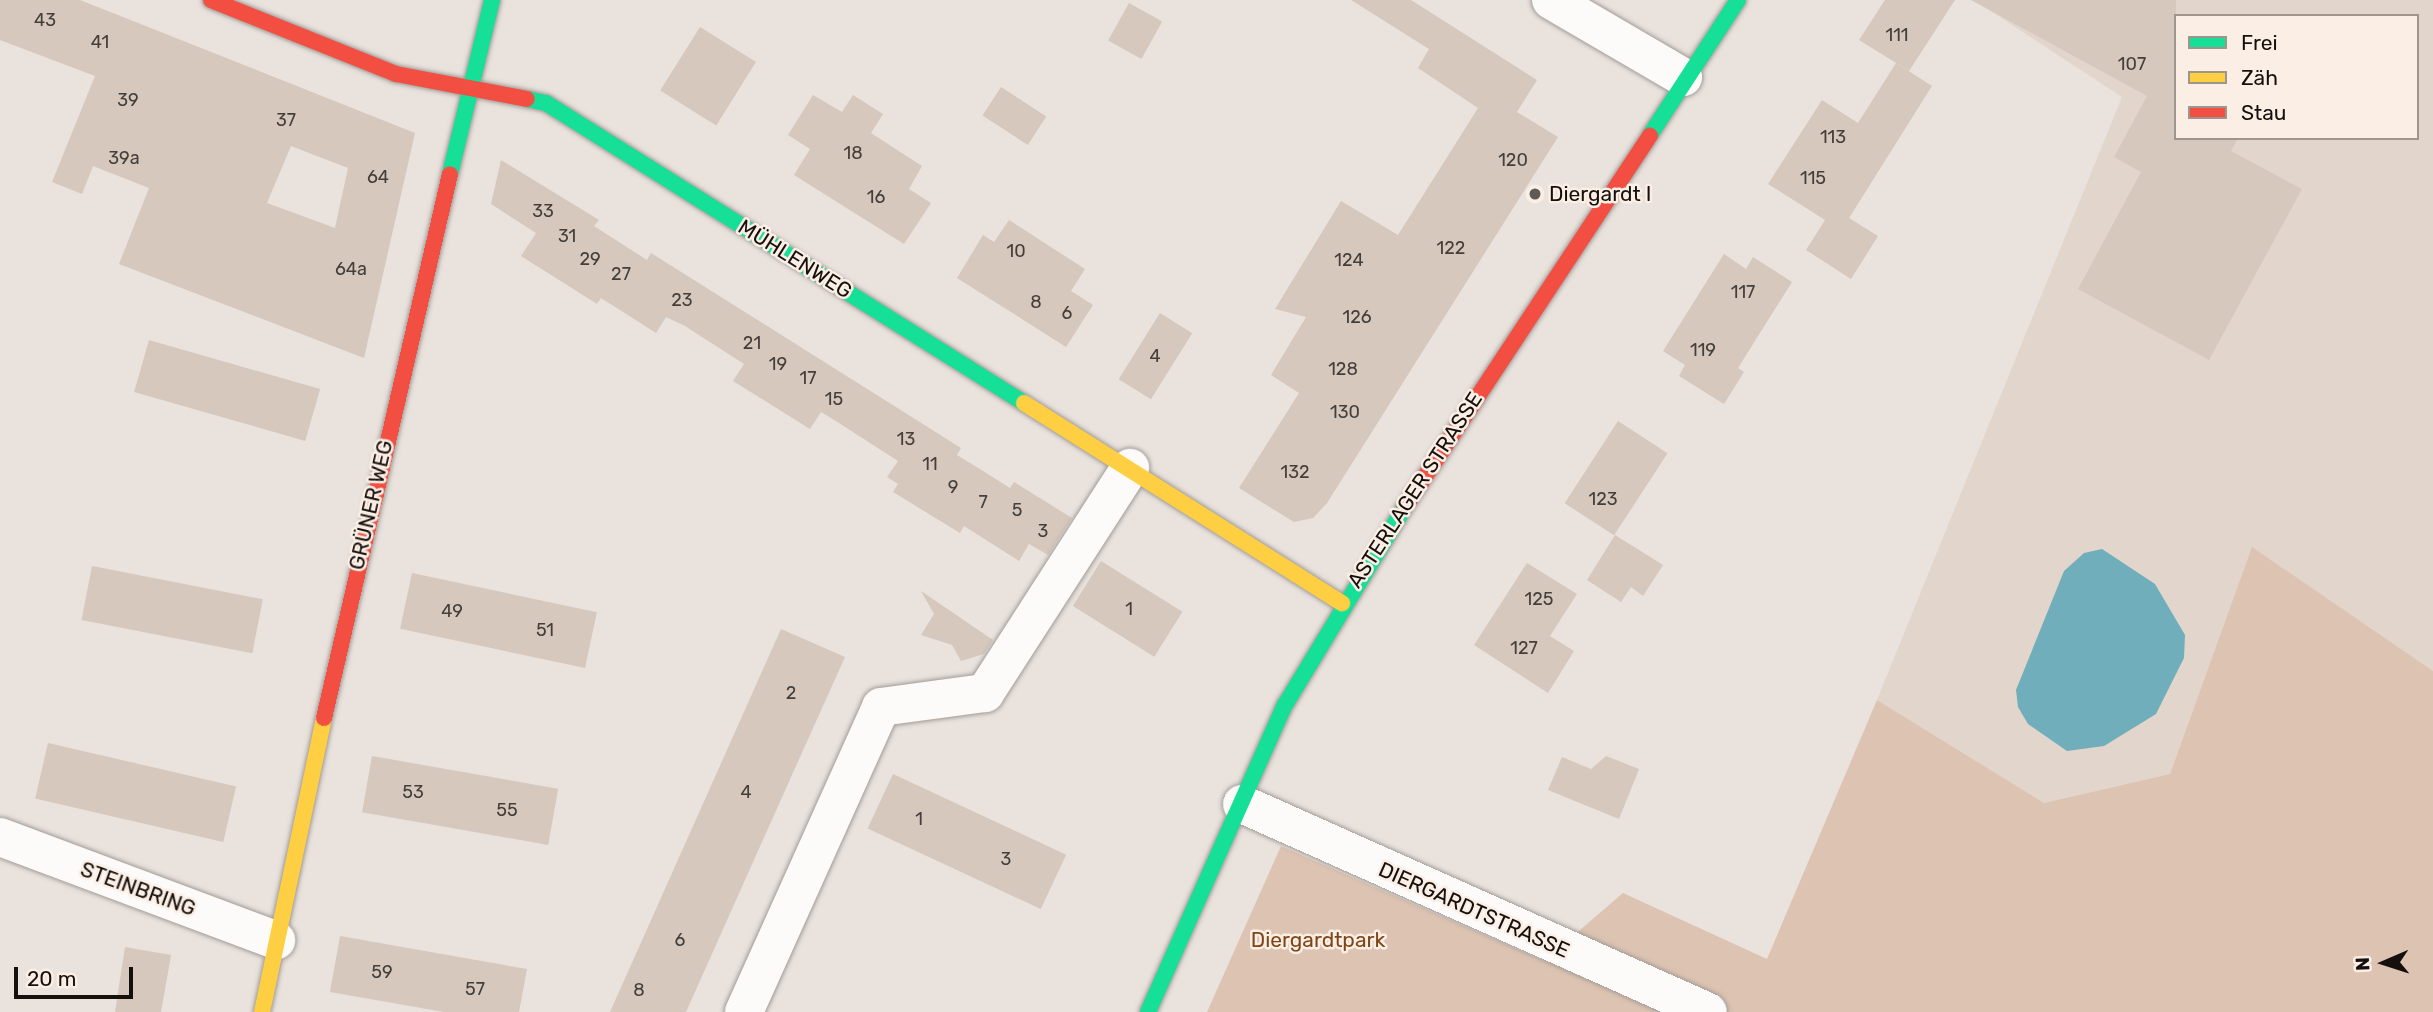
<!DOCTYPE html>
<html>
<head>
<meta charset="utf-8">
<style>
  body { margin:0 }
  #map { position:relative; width:2433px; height:1012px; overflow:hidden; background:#e9e2dd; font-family:Rubik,sans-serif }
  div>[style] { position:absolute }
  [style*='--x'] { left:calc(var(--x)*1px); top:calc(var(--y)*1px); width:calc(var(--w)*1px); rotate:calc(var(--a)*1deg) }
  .built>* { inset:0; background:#e2d5cb }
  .green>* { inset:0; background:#ddc3b1 }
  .water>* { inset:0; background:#6faeba }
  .building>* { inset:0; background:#d6c8bd; transform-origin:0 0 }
  .roads { filter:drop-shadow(0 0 2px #a29c98) drop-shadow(0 0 2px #a29c98) }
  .street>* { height:38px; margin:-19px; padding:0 19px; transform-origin:19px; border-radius:19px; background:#fcfbfa }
  .fast>* { height:16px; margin:-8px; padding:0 8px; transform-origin:8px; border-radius:8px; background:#16e098 }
  .slow>* { height:16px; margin:-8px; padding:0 8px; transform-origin:8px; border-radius:8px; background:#ffcf43 }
  .jam>* { height:16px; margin:-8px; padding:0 8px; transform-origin:8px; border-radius:8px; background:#f24e42 }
  .dots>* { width:19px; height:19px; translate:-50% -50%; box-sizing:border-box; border:4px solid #fbeee5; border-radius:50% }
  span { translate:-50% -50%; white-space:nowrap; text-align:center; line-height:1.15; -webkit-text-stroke:5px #fbeee5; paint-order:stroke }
  .number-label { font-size:18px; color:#453e39 }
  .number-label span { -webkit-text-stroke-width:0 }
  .poi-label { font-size:21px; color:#15100d }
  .left { translate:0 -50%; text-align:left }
  .street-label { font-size:21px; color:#15100d }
  .park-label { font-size:21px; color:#7e4617 }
  .legend { position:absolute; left:2174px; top:14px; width:245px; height:126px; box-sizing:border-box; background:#fbeee5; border:2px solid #9f958f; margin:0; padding:9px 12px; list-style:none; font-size:21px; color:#15100d }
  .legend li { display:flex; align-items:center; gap:14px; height:35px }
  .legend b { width:35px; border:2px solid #9f958f }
  .north { position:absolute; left:2349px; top:928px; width:70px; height:70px; -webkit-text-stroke:5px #fbeee5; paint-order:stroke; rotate:267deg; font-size:19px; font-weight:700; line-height:28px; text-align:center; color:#15100d }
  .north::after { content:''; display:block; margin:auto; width:24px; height:32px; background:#15100d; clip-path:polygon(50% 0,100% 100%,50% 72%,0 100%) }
  .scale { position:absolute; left:14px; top:967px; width:119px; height:32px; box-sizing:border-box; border:4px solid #15100d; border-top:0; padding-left:9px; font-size:21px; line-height:24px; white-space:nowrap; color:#15100d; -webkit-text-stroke:5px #fbeee5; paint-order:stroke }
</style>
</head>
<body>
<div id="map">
  <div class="built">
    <div style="clip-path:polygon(evenodd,1974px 0,2433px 0,2433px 671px,2252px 548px,2170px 774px,2044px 803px,1877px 700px,2122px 97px,1974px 0,2176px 16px,2417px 16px,2417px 138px,2176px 138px,2176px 16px)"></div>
  </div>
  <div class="green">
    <div style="clip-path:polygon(2252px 547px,2433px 671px,2433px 1012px,1207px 1012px,1281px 846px,1544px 961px,1623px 893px,1767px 959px,1877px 700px,2044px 803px,2170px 774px)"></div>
  </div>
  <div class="water">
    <div style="clip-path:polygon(2102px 549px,2155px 584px,2185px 635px,2184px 658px,2156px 714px,2104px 746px,2067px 751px,2028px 724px,2018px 707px,2016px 690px,2064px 571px,2084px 553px)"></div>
  </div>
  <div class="building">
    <div style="clip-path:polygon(evenodd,0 0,80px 0,415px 133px,364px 358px,119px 264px,149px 188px,93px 166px,82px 194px,52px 182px,95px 76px,0 40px,0 0,291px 146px,348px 168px,335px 228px,267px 203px,291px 146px)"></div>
    <div style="clip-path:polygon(1351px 0,1411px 0,1537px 80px,1517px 112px,1558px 137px,1327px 503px,1313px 518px,1294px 522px,1239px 488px,1299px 393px,1271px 375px,1306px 317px,1275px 309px,1341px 201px,1398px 235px,1478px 108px,1418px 68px,1429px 49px)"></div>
    <div style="clip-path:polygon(1885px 0,1955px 0,1909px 71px,1859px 40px)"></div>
    <div style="clip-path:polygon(1971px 0,2176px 0,2176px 138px,2238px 138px,2231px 151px,2302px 189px,2209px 360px,2078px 289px,2141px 172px,2114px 157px,2147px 96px)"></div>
    <div style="left:1129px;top:3px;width:38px;height:43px;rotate:29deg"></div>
    <div style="left:700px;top:27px;width:66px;height:75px;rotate:32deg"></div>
    <div style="clip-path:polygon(1896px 63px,1932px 86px,1849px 218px,1878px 236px,1851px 279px,1806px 250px,1825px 220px,1768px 184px,1822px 100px,1858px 123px)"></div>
    <div style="left:1001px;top:87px;width:54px;height:34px;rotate:33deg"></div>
    <div style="clip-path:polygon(813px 95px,842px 112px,853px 95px,883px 114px,871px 133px,922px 166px,909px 189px,931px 203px,904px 244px,794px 175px,810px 149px,788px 135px)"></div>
    <div style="clip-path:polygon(501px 160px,599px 220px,594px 226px,647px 260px,651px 253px,961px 448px,957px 455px,983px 471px,1010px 488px,1014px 482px,1072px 518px,1048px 555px,1029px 544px,1019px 561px,964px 526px,960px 533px,893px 492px,898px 484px,887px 477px,898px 461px,839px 423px,821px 412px,810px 429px,733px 381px,744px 364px,685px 326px,666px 317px,656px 333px,601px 298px,597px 304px,521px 256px,536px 233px,491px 204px)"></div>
    <div style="clip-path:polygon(1009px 220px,1085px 269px,1071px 291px,1093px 305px,1066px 347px,957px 278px,983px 235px,994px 242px)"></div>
    <div style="clip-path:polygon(1724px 254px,1746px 269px,1753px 257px,1792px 282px,1738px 368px,1744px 372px,1724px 404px,1679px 376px,1685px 365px,1663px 351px)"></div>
    <div style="left:1160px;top:313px;width:38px;height:78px;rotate:32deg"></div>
    <div style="left:149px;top:340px;width:178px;height:54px;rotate:16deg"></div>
    <div style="left:1618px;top:421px;width:59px;height:98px;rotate:33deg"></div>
    <div style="clip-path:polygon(1615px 535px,1663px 565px,1643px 596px,1631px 587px,1621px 602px,1587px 580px)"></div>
    <div style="left:1101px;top:561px;width:96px;height:53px;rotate:32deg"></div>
    <div style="clip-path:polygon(1527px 563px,1577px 594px,1550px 636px,1574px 651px,1548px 693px,1474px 645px)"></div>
    <div style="left:92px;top:566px;width:174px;height:55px;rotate:11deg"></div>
    <div style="left:412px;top:573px;width:189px;height:57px;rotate:12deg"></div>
    <div style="clip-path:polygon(921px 591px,993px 640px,984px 654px,961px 661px,952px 645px,921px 635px,934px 614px)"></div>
    <div style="clip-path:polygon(781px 629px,845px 657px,800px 757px,686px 1012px,610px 1012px)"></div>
    <div style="left:48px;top:743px;width:193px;height:57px;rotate:13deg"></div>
    <div style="left:372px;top:756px;width:189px;height:57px;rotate:10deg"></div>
    <div style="clip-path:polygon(1606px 756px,1639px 769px,1619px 819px,1548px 790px,1562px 757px,1591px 769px)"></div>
    <div style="left:893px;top:774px;width:191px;height:60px;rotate:25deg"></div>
    <div style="clip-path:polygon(340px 936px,527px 969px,519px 1012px,444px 1012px,330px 992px)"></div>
    <div style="clip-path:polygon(125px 947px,171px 955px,161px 1012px,115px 1012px)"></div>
  </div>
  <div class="roads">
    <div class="street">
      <div style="--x:1551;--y:0;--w:153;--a:30.3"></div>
      <div style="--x:1242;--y:804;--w:510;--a:24.05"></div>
      <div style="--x:0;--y:837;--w:295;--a:20.5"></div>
      <div style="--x:744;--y:1012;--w:334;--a:-65.8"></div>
      <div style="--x:881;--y:707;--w:105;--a:-7.7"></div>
      <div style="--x:985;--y:693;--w:268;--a:-57.2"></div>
    </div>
    <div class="fast">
      <div style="--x:527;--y:99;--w:19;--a:12"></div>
      <div style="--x:546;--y:103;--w:564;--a:32.11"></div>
      <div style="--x:1650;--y:135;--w:161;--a:-56.9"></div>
      <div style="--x:450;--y:174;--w:179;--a:-76.4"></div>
      <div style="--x:1148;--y:1012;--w:336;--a:-66"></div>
      <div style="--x:1285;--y:705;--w:232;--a:-58.8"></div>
    </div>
    <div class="slow">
      <div style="--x:1024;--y:403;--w:376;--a:32.2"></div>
      <div style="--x:262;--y:1012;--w:300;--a:-78.1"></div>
    </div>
    <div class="jam">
      <div style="--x:211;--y:0;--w:199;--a:21.8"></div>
      <div style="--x:396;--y:74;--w:133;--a:10.8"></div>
      <div style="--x:1405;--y:507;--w:445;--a:-56.6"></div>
      <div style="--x:324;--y:718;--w:558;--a:-76.96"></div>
    </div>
  </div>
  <div class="dots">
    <div style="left:1535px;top:194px;background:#5f5a56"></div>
  </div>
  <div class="number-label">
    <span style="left:45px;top:20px">43</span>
    <span style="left:1897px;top:35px">111</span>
    <span style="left:100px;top:42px">41</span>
    <span style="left:2132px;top:64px">107</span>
    <span style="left:128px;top:100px">39</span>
    <span style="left:286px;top:120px">37</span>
    <span style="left:1833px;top:137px">113</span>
    <span style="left:853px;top:153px">18</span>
    <span style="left:124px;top:158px">39a</span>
    <span style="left:1513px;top:160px">120</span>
    <span style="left:378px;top:177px">64</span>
    <span style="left:1813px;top:178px">115</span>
    <span style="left:876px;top:197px">16</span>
    <span style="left:543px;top:211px">33</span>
    <span style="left:567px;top:236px">31</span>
    <span style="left:1451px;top:248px">122</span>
    <span style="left:1016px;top:251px">10</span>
    <span style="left:590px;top:259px">29</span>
    <span style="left:1349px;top:260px">124</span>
    <span style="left:351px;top:269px">64a</span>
    <span style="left:621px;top:274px">27</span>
    <span style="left:1743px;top:292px">117</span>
    <span style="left:682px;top:300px">23</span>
    <span style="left:1036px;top:302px">8</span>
    <span style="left:1067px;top:313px">6</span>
    <span style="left:1357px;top:317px">126</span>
    <span style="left:752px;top:343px">21</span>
    <span style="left:1703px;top:350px">119</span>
    <span style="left:1155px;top:356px">4</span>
    <span style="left:778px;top:364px">19</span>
    <span style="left:1343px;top:369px">128</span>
    <span style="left:808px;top:378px">17</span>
    <span style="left:834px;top:399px">15</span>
    <span style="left:1345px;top:412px">130</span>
    <span style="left:906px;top:439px">13</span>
    <span style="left:930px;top:464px">11</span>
    <span style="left:1295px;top:472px">132</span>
    <span style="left:953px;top:487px">9</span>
    <span style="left:1603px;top:499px">123</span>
    <span style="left:983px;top:502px">7</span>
    <span style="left:1017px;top:510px">5</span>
    <span style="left:1043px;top:531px">3</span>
    <span style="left:1539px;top:599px">125</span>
    <span style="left:1129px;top:609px">1</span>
    <span style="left:452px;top:611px">49</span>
    <span style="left:545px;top:630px">51</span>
    <span style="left:1524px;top:648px">127</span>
    <span style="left:791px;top:693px">2</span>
    <span style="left:413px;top:792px">53</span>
    <span style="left:746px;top:792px">4</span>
    <span style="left:507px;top:810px">55</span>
    <span style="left:919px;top:819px">1</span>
    <span style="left:1006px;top:859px">3</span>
    <span style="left:680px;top:940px">6</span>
    <span style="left:382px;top:972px">59</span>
    <span style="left:475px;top:989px">57</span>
    <span style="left:639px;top:990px">8</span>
  </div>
  <div class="poi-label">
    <span class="left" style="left:1549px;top:194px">Diergardt I</span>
  </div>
  <div class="street-label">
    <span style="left:795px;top:259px;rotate:32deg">MÜHLENWEG</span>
    <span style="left:1415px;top:490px;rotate:-57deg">ASTERLAGER STRASSE</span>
    <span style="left:371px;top:505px;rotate:-77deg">GRÜNER WEG</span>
    <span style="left:138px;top:889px;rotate:20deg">STEINBRING</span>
    <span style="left:1474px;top:910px;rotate:24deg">DIERGARDTSTRASSE</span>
  </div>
  <div class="park-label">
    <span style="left:1318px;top:940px">Diergardtpark</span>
  </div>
  <ul class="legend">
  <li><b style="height:9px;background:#16e098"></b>Frei</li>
  <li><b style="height:9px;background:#ffcf43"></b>Zäh</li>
  <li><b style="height:9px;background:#f24e42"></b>Stau</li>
  </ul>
  <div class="north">N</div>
  <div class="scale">20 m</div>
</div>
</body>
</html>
